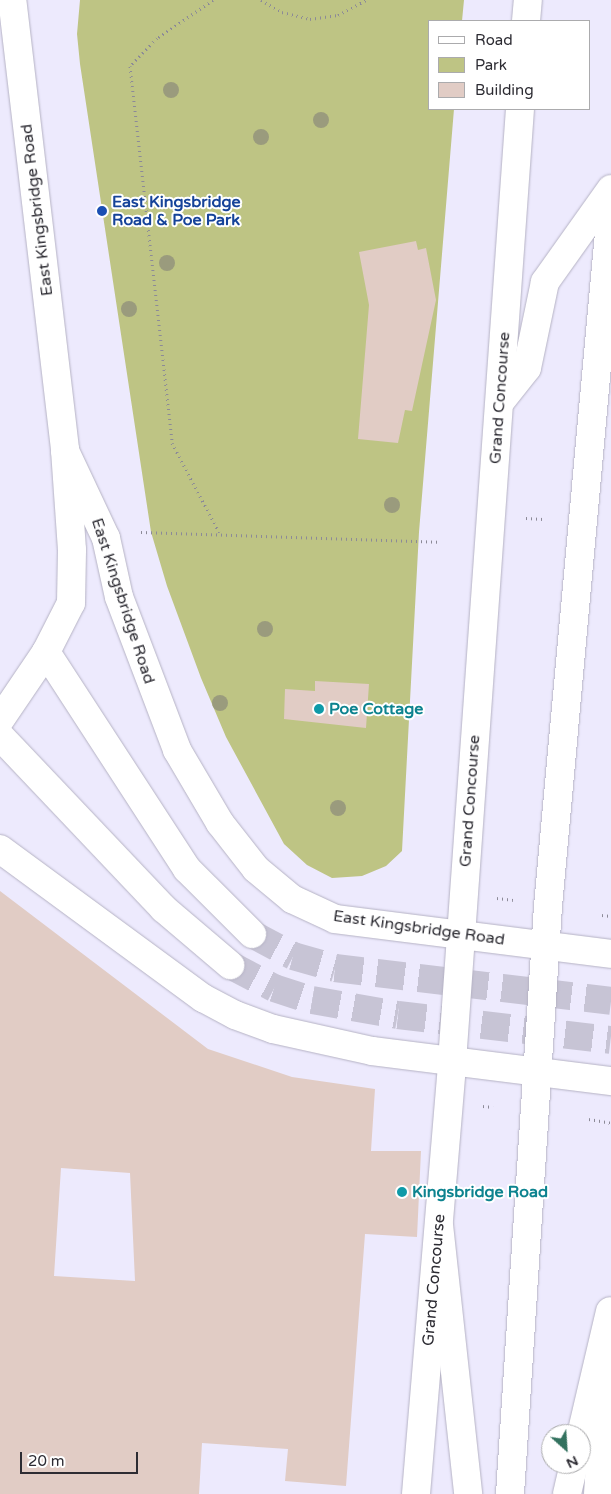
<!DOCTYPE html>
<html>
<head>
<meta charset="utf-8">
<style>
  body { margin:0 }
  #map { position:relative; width:611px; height:1494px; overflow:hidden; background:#edeafd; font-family:"Varela Round",sans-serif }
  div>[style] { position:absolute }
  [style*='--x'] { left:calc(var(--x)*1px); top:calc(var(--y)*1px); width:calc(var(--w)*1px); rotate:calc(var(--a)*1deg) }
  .green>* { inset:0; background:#bec484 }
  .building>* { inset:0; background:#e1ccc5 }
  .major-tunnel>* { height:28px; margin-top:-14px; transform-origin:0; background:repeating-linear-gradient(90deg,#c7c4d5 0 28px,transparent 0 42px) }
  .path>* { height:3px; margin-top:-1.5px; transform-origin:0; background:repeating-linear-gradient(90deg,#8c8a97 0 1px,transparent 0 5px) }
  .roads { filter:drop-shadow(0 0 1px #b5b2c4) drop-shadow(0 0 1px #b5b2c4) }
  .minor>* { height:28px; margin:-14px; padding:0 14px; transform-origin:14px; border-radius:14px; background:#fff }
  .major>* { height:28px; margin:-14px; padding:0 14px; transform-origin:14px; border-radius:14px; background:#fff }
  .trees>* { width:16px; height:16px; margin:-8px; border-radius:50%; background:#9a9b7d }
  .dots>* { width:14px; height:14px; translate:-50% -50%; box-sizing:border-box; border:2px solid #fff; border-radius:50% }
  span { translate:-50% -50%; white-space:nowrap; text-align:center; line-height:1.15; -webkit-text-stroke:4px #fff; paint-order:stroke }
  .transit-label { font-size:16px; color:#164399; font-weight:700 }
  .left { translate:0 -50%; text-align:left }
  .street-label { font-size:16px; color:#2d2c33 }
  .culture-label { font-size:16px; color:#0d838f; font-weight:700 }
  .legend { position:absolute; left:428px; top:20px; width:162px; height:90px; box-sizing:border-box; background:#fff; border:1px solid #ababad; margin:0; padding:6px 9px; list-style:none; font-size:15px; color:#2d2c33 }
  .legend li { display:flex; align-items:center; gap:10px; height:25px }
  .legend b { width:25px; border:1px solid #ababad }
  .north { position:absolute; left:541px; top:1424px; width:50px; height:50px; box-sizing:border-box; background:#fff; border:1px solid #ababad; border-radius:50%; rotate:154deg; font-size:14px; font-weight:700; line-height:20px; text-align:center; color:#2d2c33 }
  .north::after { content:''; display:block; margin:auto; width:18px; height:22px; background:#33725f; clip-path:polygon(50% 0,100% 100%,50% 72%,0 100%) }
  .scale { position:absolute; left:20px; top:1452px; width:118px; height:22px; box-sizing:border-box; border:2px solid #2d2c33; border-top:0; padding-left:6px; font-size:15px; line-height:18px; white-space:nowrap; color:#2d2c33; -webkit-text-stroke:4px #fff; paint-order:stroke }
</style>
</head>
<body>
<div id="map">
  <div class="green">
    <div style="clip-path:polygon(80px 0,464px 0,462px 21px,430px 21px,430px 109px,454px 109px,419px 532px,402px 851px,386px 866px,362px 876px,332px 878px,307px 865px,284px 844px,226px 737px,201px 678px,167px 586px,151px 532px,80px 64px,77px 34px)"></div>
  </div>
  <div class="building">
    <div style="clip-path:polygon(416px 241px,418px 250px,426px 248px,436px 300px,412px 411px,405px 410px,398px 443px,358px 439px,369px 305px,359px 252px)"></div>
    <div style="clip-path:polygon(315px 681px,369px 684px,366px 728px,284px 719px,285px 689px,315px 691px)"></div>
    <div style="clip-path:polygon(evenodd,0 891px,208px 1049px,292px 1077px,375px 1089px,371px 1151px,421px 1151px,417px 1237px,365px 1234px,346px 1486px,285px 1481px,288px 1449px,202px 1443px,199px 1494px,0 1494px,0 891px,61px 1168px,130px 1173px,135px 1281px,54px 1276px,61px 1168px)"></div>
  </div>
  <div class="major-tunnel">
    <div style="--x:252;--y:934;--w:47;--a:28.2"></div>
    <div style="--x:293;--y:956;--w:44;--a:15.9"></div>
    <div style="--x:335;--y:968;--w:278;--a:6.8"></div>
    <div style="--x:230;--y:965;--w:50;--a:27.6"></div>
    <div style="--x:274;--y:988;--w:40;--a:18"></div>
    <div style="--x:312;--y:1000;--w:87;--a:9.9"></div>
    <div style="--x:398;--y:1015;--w:214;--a:6.7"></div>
  </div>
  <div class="path">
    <div style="--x:213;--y:0;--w:68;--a:145.8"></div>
    <div style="--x:157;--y:38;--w:39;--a:134"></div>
    <div style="--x:130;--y:66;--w:379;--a:83.6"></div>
    <div style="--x:172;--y:443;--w:101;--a:62.2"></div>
    <div style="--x:261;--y:0;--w:24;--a:30"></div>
    <div style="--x:282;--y:12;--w:29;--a:14"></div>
    <div style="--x:310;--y:19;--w:28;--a:-8"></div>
    <div style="--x:338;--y:15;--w:32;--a:-28"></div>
    <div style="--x:526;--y:518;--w:17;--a:3"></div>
    <div style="--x:141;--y:532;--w:297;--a:1.9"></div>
    <div style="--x:497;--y:898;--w:16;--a:7"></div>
    <div style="--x:602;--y:915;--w:9;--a:6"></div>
    <div style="--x:483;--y:1106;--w:10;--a:6"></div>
    <div style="--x:589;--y:1119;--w:22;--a:10"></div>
  </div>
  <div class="roads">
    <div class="minor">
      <div style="--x:526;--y:21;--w:21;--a:-85"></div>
      <div style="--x:65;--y:451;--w:96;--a:64.8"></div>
      <div style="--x:106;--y:538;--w:60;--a:77.6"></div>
      <div style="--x:119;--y:597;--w:164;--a:69.2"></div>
      <div style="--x:177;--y:750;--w:85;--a:59.5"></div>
      <div style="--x:220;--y:823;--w:58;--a:52"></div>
      <div style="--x:256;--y:869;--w:47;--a:39.8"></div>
      <div style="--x:292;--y:899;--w:47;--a:24.9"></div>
      <div style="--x:335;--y:919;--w:278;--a:7.2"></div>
      <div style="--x:0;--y:849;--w:252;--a:36.3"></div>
      <div style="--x:203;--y:998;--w:36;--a:28"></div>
      <div style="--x:235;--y:1015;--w:40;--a:20.2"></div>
      <div style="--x:273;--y:1029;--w:101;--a:12.5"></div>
      <div style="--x:372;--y:1051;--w:241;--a:7.2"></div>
      <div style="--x:416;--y:1494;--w:433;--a:-85.2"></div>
      <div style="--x:452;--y:1062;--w:955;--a:-85.92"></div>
      <div style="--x:598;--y:1494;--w:136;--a:-86.2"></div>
    </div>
    <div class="major">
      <div style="--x:500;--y:402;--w:43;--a:-51.5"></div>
      <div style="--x:527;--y:368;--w:88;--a:-78.2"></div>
      <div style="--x:545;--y:282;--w:114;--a:-54.6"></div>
      <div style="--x:46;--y:652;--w:259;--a:57"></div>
      <div style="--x:187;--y:869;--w:92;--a:45"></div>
      <div style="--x:0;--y:720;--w:82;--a:-55.9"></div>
      <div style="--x:46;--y:652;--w:55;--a:-63"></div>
      <div style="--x:71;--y:603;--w:53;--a:-88.9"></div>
      <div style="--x:72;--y:550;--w:101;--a:-94"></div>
      <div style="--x:65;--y:449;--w:452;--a:-96.7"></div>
      <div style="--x:0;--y:736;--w:238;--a:46.5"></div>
      <div style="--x:164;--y:909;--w:87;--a:40.3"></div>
      <div style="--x:439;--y:1225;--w:271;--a:83.8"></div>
      <div style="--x:581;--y:1435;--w:127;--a:-76.8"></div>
      <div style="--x:510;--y:1494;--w:589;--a:-86.3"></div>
      <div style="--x:548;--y:906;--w:698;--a:-84.82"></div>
      <div style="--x:567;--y:1494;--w:31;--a:-77"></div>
    </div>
  </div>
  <div class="trees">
    <div style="left:171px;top:90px"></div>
    <div style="left:321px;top:120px"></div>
    <div style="left:261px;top:137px"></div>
    <div style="left:167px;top:263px"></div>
    <div style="left:129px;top:309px"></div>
    <div style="left:392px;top:505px"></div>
    <div style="left:265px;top:629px"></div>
    <div style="left:220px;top:703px"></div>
    <div style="left:338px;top:808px"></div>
  </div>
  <div class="dots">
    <div style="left:102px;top:211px;background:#1a4fb4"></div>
    <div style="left:319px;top:709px;background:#0f9aa8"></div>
    <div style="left:402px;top:1192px;background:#0f9aa8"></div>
  </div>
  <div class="transit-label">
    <span class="left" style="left:112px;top:211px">East Kingsbridge<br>Road &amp; Poe Park</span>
  </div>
  <div class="street-label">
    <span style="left:37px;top:210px;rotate:-97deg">East Kingsbridge Road</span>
    <span style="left:500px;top:398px;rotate:-86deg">Grand Concourse</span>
    <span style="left:123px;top:601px;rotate:72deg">East Kingsbridge Road</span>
    <span style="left:470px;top:801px;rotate:-86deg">Grand Concourse</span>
    <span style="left:419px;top:928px;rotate:8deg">East Kingsbridge Road</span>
    <span style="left:434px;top:1280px;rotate:-85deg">Grand Concourse</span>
  </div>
  <div class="culture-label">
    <span class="left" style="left:329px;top:709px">Poe Cottage</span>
    <span class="left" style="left:412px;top:1192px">Kingsbridge Road</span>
  </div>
  <ul class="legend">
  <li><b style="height:6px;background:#fff"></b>Road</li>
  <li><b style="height:14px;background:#bec484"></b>Park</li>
  <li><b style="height:14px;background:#e1ccc5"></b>Building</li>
  </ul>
  <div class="north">N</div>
  <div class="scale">20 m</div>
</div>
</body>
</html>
